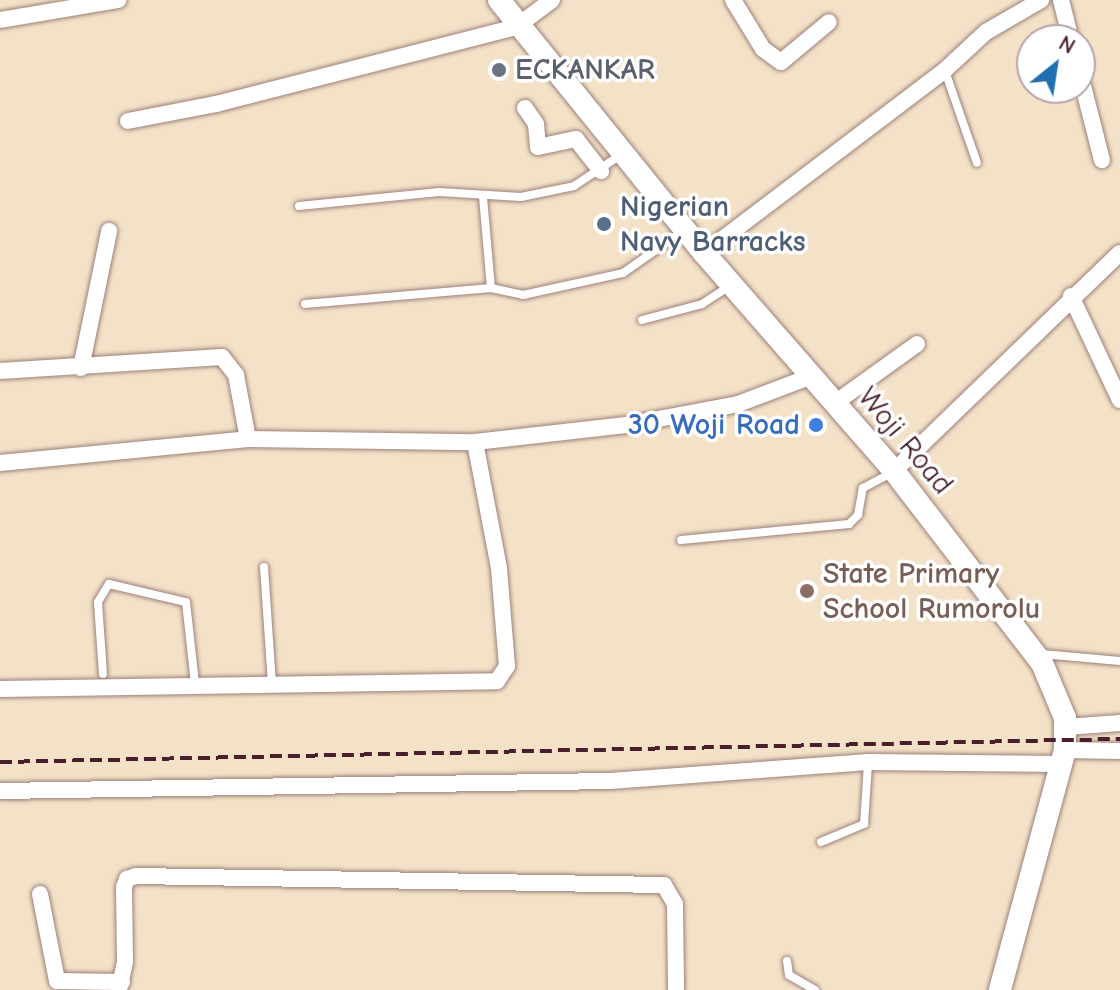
<!DOCTYPE html>
<html>
<head>
<meta charset="utf-8">
<style>
  body { margin:0 }
  #map { position:relative; width:1120px; height:990px; overflow:hidden; background:#f3e2c8; font-family:"Comic Neue",sans-serif }
  div>[style] { position:absolute }
  [style*='--x'] { left:calc(var(--x)*1px); top:calc(var(--y)*1px); width:calc(var(--w)*1px); rotate:calc(var(--a)*1deg) }
  .roads { filter:drop-shadow(0 0 2px #9e807a) drop-shadow(0 0 2px #9e807a) }
  .service>* { height:8px; margin:-4px; padding:0 4px; transform-origin:4px; border-radius:4px; background:#fff }
  .minor>* { height:16px; margin:-8px; padding:0 8px; transform-origin:8px; border-radius:8px; background:#fff }
  .secondary>* { height:22px; margin:-11px; padding:0 11px; transform-origin:11px; border-radius:11px; background:#fff }
  .rail>* { height:4px; margin-top:-2px; transform-origin:0; background:repeating-linear-gradient(90deg,#4a1f2b 0 12px,transparent 0 18px) }
  .dots>* { width:22px; height:22px; translate:-50% -50%; box-sizing:border-box; border:4px solid #fff; border-radius:50% }
  span { translate:-50% -50%; white-space:nowrap; text-align:center; line-height:1.15; -webkit-text-stroke:7px #fff; paint-order:stroke }
  .worship-label { font-size:30px; color:#5b616d; font-weight:700 }
  .left { translate:0 -50%; text-align:left }
  .service-label { font-size:30px; color:#4e5e75; font-weight:700 }
  .shop-label { font-size:30px; color:#366cbe; font-weight:700 }
  .right { translate:-100% -50%; text-align:right }
  .street-label { font-size:30px; color:#4a1f2b }
  .education-label { font-size:30px; color:#785e54; font-weight:700 }
  .north { position:absolute; left:1016px; top:24px; width:80px; height:80px; box-sizing:border-box; background:#fff; border:2px solid #b7a5aa; border-radius:50%; rotate:30deg; font-size:22px; font-weight:700; line-height:32px; text-align:center; color:#4a1f2b }
  .north::after { content:''; display:block; margin:auto; width:28px; height:36px; background:#1f6fb2; clip-path:polygon(50% 0,100% 100%,50% 72%,0 100%) }
</style>
</head>
<body>
<div id="map">
  <div class="roads">
    <div class="service">
      <div style="--x:945;--y:71;--w:97;--a:70.8"></div>
      <div style="--x:483;--y:197;--w:91;--a:85"></div>
      <div style="--x:299;--y:206;--w:141;--a:-5.7"></div>
      <div style="--x:439;--y:192;--w:82;--a:3.5"></div>
      <div style="--x:521;--y:197;--w:54;--a:-11.7"></div>
      <div style="--x:574;--y:186;--w:58;--a:-33.7"></div>
      <div style="--x:305;--y:304;--w:187;--a:-4.9"></div>
      <div style="--x:491;--y:288;--w:33;--a:12"></div>
      <div style="--x:523;--y:295;--w:102;--a:-12.4"></div>
      <div style="--x:623;--y:273;--w:73;--a:-35"></div>
      <div style="--x:642;--y:320;--w:62;--a:-14.9"></div>
      <div style="--x:702;--y:304;--w:35;--a:-33"></div>
      <div style="--x:681;--y:540;--w:169;--a:-5.4"></div>
      <div style="--x:849;--y:524;--w:13;--a:-45"></div>
      <div style="--x:858;--y:515;--w:27;--a:-80"></div>
      <div style="--x:863;--y:488;--w:32;--a:-28"></div>
      <div style="--x:264;--y:567;--w:118;--a:86.1"></div>
      <div style="--x:1042;--y:654;--w:78;--a:5.1"></div>
      <div style="--x:103;--y:674;--w:72;--a:-94"></div>
      <div style="--x:98;--y:602;--w:21;--a:-59"></div>
      <div style="--x:109;--y:584;--w:79;--a:13.2"></div>
      <div style="--x:186;--y:602;--w:82;--a:83.7"></div>
      <div style="--x:821;--y:842;--w:47;--a:-22.7"></div>
      <div style="--x:864;--y:824;--w:61;--a:-86.2"></div>
      <div style="--x:787;--y:961;--w:14;--a:82"></div>
      <div style="--x:789;--y:975;--w:30;--a:30"></div>
    </div>
    <div class="minor">
      <div style="--x:733;--y:0;--w:57;--a:58.5"></div>
      <div style="--x:763;--y:49;--w:22;--a:36"></div>
      <div style="--x:781;--y:62;--w:62;--a:-39.8"></div>
      <div style="--x:1061;--y:0;--w:41;--a:76"></div>
      <div style="--x:0;--y:20;--w:120;--a:-9.6"></div>
      <div style="--x:1080;--y:74;--w:89;--a:75.7"></div>
      <div style="--x:525;--y:108;--w:19;--a:55"></div>
      <div style="--x:536;--y:124;--w:23;--a:85"></div>
      <div style="--x:538;--y:147;--w:39;--a:-12"></div>
      <div style="--x:576;--y:139;--w:41;--a:52"></div>
      <div style="--x:128;--y:121;--w:90;--a:-10.9"></div>
      <div style="--x:216;--y:104;--w:310;--a:-14.4"></div>
      <div style="--x:516;--y:27;--w:45;--a:-36.9"></div>
      <div style="--x:704;--y:253;--w:303;--a:-37.2"></div>
      <div style="--x:945;--y:70;--w:56;--a:-42.8"></div>
      <div style="--x:986;--y:32;--w:64;--a:-30.2"></div>
      <div style="--x:1071;--y:296;--w:115;--a:64.8"></div>
      <div style="--x:81;--y:368;--w:140;--a:-78.4"></div>
      <div style="--x:0;--y:371;--w:222;--a:-3.6"></div>
      <div style="--x:222;--y:357;--w:23;--a:52"></div>
      <div style="--x:236;--y:375;--w:65;--a:79.4"></div>
      <div style="--x:835;--y:403;--w:101;--a:-35.7"></div>
      <div style="--x:0;--y:463;--w:249;--a:-5.5"></div>
      <div style="--x:248;--y:439;--w:227;--a:0.8"></div>
      <div style="--x:475;--y:442;--w:152;--a:-6.4"></div>
      <div style="--x:626;--y:425;--w:114;--a:-10.6"></div>
      <div style="--x:738;--y:404;--w:79;--a:-20.7"></div>
      <div style="--x:894;--y:471;--w:314;--a:-44"></div>
      <div style="--x:0;--y:689;--w:497;--a:-0.9"></div>
      <div style="--x:497;--y:681;--w:18;--a:-56"></div>
      <div style="--x:507;--y:666;--w:98;--a:-94.7"></div>
      <div style="--x:499;--y:568;--w:128;--a:-100.8"></div>
      <div style="--x:1066;--y:727;--w:54;--a:-4.2"></div>
      <div style="--x:1065;--y:750;--w:55;--a:1"></div>
      <div style="--x:0;--y:791;--w:610;--a:-0.94"></div>
      <div style="--x:610;--y:781;--w:259;--a:-4.2"></div>
      <div style="--x:868;--y:762;--w:194;--a:0.6"></div>
      <div style="--x:40;--y:894;--w:89;--a:78.9"></div>
      <div style="--x:57;--y:981;--w:65;--a:0.9"></div>
      <div style="--x:119;--y:990;--w:30;--a:-78"></div>
      <div style="--x:125;--y:961;--w:74;--a:-90.8"></div>
      <div style="--x:124;--y:887;--w:9;--a:-69"></div>
      <div style="--x:127;--y:879;--w:9;--a:-18"></div>
      <div style="--x:136;--y:876;--w:528;--a:0.98"></div>
      <div style="--x:664;--y:885;--w:22;--a:60"></div>
      <div style="--x:675;--y:904;--w:86;--a:89.3"></div>
    </div>
    <div class="secondary">
      <div style="--x:499;--y:0;--w:326;--a:51"></div>
      <div style="--x:704;--y:253;--w:289;--a:48.9"></div>
      <div style="--x:894;--y:471;--w:242;--a:52.4"></div>
      <div style="--x:1042;--y:663;--w:60;--a:67.3"></div>
      <div style="--x:1065;--y:718;--w:32;--a:90"></div>
      <div style="--x:1065;--y:750;--w:249;--a:105.2"></div>
    </div>
  </div>
  <div class="rail">
    <div style="--x:0;--y:762;--w:1120;--a:-1.18"></div>
  </div>
  <div class="dots">
    <div style="left:499px;top:70px;background:#6b7280"></div>
    <div style="left:604px;top:224px;background:#5c6f8a"></div>
    <div style="left:816px;top:425px;background:#3f7fe0"></div>
    <div style="left:807px;top:591px;background:#8d6e63"></div>
  </div>
  <div class="worship-label">
    <span class="left" style="left:515px;top:70px">ECKANKAR</span>
  </div>
  <div class="service-label">
    <span class="left" style="left:620px;top:224px">Nigerian<br>Navy Barracks</span>
  </div>
  <div class="shop-label">
    <span class="right" style="left:800px;top:425px">30 Woji Road</span>
  </div>
  <div class="street-label">
    <span style="left:905px;top:441px;rotate:50deg">Woji Road</span>
  </div>
  <div class="education-label">
    <span class="left" style="left:823px;top:591px">State Primary<br>School Rumorolu</span>
  </div>
  <div class="north">N</div>
</div>
</body>
</html>
